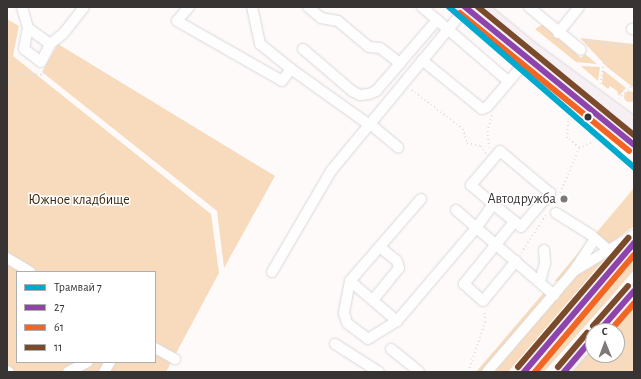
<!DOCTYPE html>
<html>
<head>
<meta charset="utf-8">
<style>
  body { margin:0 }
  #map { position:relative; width:641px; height:379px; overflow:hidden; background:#fefafa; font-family:"Alegreya Sans",sans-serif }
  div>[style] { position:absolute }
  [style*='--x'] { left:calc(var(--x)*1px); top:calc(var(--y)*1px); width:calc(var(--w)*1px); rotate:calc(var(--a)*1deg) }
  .green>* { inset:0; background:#f8dbbc }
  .round { border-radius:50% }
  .path>* { height:1.5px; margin-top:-0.75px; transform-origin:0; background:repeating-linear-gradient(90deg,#dfdfdf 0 1px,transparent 0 4px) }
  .roads { filter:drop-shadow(0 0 1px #dbd7d8) drop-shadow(0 0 1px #dbd7d8) }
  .minor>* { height:10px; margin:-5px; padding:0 5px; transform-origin:5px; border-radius:5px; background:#fffefe }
  .major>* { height:12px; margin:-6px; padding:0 6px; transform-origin:6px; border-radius:6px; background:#f6f0f4 }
  .bus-1>* { height:6px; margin:-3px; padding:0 3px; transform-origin:3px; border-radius:3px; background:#8e44ad }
  .bus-2>* { height:6px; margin:-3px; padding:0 3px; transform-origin:3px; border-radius:3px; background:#f26522 }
  .bus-3>* { height:6px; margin:-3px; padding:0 3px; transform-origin:3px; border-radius:3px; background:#7a4b2a }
  .tram-1>* { height:6px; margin:-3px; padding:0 3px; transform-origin:3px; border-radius:3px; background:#00a9ce }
  .dots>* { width:11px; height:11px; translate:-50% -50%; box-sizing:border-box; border:2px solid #fff; border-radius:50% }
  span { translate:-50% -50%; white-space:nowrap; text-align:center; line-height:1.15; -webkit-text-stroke:3px #fff; paint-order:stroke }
  .poi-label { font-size:14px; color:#383434 }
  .right { translate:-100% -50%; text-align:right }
  .park-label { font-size:14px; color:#3d280e }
  .frame { position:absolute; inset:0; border:8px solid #383434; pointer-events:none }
  .legend { position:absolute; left:16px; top:271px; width:140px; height:92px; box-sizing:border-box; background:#fff; border:1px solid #afaeae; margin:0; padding:5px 7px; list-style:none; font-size:12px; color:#383434 }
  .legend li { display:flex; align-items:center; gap:8px; height:20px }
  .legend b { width:20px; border:1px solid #afaeae }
  .north { position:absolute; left:585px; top:323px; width:40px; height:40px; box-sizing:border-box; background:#fff; border:1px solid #afaeae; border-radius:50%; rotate:359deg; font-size:11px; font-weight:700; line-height:16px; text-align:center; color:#383434 }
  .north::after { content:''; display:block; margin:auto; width:14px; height:18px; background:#7d7979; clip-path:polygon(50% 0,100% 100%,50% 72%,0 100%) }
</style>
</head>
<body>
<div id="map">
  <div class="green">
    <div style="clip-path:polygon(evenodd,7px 19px,19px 26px,13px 56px,211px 214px,219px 273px,166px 372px,7px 372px,7px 19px,17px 272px,155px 272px,155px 362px,17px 362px,17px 272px)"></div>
    <div style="clip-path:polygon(543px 24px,581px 58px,585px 54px,597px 64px,576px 62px,535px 29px)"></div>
    <div style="clip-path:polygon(580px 38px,634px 44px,634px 88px,607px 67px)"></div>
    <div style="clip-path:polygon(58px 44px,275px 176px,224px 268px,217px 211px,42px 72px)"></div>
    <div style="clip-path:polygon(526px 49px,634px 132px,634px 135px,561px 80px)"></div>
    <div style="clip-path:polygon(581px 66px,600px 67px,598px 81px)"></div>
    <div style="clip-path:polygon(603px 70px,626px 88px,619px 96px,617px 91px,610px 86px,608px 89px,602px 84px)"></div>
    <div class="round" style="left:623.5px;top:90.5px;width:11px;height:11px"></div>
    <div style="clip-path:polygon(634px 188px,634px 226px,608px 245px,596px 233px)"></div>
    <div style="clip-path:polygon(588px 241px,560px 280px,554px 282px)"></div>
    <div style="clip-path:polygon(609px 254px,508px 372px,494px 372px,577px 275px)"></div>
    <div style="clip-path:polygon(634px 256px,634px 270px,609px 299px,544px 372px,532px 372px)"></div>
    <div style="clip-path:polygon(546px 290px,545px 296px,481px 372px,476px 372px)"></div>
    <div style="clip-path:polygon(634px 298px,634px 372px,570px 372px,593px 345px,593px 355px,617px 355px,617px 331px,605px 331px)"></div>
  </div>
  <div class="path">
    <div style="--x:586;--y:41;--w:48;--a:7.1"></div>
    <div style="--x:629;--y:48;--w:8;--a:50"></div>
    <div style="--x:7;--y:84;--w:17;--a:-40"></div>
    <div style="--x:20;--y:73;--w:21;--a:5"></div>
    <div style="--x:41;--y:75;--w:6;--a:-45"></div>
    <div style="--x:600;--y:84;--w:40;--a:-80"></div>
    <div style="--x:412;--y:90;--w:64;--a:37.4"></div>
    <div style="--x:463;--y:129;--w:15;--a:74"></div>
    <div style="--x:467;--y:143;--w:14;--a:12"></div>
    <div style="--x:481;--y:146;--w:9;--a:58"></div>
    <div style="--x:619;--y:99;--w:22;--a:-47"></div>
    <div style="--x:489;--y:148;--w:16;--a:-97"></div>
    <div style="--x:487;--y:132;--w:18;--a:-74"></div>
    <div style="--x:579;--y:148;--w:15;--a:-23"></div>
    <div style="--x:560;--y:193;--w:49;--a:-67.1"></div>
    <div style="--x:579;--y:148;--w:16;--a:-140"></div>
    <div style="--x:567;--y:138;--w:18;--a:-87"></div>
    <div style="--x:521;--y:253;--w:45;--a:-56.7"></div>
    <div style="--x:468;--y:372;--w:53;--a:-71.2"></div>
    <div style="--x:485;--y:322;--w:11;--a:-95"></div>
    <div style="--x:615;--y:372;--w:31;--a:-53"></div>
  </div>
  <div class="roads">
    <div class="minor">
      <div style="--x:22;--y:7;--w:22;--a:74"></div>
      <div style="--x:28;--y:28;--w:27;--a:36"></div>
      <div style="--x:50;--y:44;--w:16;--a:-38"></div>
      <div style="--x:63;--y:34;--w:34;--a:-52"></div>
      <div style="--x:189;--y:7;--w:18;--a:131"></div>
      <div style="--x:177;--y:21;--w:121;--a:29.7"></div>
      <div style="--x:282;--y:81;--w:15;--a:-53"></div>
      <div style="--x:291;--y:69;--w:40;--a:-141"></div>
      <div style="--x:260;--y:44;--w:38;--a:-102"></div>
      <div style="--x:308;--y:7;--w:17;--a:40"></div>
      <div style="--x:321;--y:18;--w:17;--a:10"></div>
      <div style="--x:338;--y:21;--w:40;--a:40"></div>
      <div style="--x:369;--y:47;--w:11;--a:5"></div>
      <div style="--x:380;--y:48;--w:25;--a:37"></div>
      <div style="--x:400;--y:63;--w:57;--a:-49.3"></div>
      <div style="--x:422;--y:7;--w:113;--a:40.7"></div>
      <div style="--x:529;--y:7;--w:67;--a:39.6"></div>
      <div style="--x:28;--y:28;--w:21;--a:101"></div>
      <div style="--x:24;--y:49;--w:21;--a:37"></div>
      <div style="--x:41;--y:62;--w:20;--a:-63"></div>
      <div style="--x:632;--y:29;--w:2;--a:0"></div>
      <div style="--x:558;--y:33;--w:33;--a:-51"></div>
      <div style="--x:303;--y:49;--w:65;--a:40.6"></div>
      <div style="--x:352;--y:91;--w:9;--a:27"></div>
      <div style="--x:360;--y:95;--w:9;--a:-6"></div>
      <div style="--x:369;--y:94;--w:8;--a:-23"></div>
      <div style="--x:376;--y:91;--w:37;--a:-49"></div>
      <div style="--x:422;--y:60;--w:77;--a:39.2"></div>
      <div style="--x:482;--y:109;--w:5;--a:-22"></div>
      <div style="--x:487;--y:107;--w:63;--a:-49.5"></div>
      <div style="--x:291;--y:69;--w:95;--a:35.5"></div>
      <div style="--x:369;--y:123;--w:38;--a:40"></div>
      <div style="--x:421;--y:199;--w:108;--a:130.9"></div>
      <div style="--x:350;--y:281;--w:62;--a:40.4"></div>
      <div style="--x:397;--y:321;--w:123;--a:-49.6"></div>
      <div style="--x:477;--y:227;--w:28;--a:-55"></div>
      <div style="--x:493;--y:204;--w:36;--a:39"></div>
      <div style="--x:521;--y:227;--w:45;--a:-49.5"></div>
      <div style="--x:550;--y:193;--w:65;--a:-140"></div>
      <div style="--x:500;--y:151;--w:45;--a:130.5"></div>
      <div style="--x:471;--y:185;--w:29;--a:41"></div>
      <div style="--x:456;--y:210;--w:130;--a:40.9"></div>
      <div style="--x:556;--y:213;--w:41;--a:32.2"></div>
      <div style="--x:591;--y:235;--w:23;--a:41"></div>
      <div style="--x:514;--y:222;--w:80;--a:128.9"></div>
      <div style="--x:464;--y:284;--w:25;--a:42"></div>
      <div style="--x:483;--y:301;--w:52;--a:-50.5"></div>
      <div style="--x:7;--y:258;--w:27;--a:31"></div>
      <div style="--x:576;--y:268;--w:35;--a:-57"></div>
      <div style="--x:272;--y:272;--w:117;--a:-59.7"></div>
      <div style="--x:331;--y:171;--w:212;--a:-50.4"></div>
      <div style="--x:350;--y:281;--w:33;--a:101"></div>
      <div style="--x:344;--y:313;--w:10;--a:73"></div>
      <div style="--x:347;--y:323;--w:26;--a:37"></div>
      <div style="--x:368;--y:339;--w:34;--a:-32"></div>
      <div style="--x:540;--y:281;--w:19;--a:-74"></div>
      <div style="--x:545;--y:263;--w:13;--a:-94"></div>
      <div style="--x:373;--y:300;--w:41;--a:-50.9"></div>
      <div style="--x:399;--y:268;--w:7;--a:-106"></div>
      <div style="--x:397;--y:261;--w:22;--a:-141"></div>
      <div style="--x:335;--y:344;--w:52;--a:32.5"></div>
      <div style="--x:155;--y:348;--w:23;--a:29"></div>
      <div style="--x:391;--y:349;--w:36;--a:39"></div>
      <div style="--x:7;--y:371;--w:2;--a:27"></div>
      <div style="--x:68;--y:372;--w:22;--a:-27"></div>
      <div style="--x:104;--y:372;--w:12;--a:-59"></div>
      <div style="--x:487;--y:372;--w:133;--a:-49.3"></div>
      <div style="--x:574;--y:271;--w:70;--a:-31"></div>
    </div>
    <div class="major">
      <div style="--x:465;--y:7;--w:218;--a:39.2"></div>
      <div style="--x:482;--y:7;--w:61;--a:39.7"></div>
      <div style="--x:529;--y:46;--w:130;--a:36.3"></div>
      <div style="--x:599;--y:331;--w:53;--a:-48.8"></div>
      <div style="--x:524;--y:372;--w:170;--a:-49.5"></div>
      <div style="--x:564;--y:372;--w:45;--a:-49.5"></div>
    </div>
  </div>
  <div class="bus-1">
    <div style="--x:465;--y:7;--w:218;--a:39.2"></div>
    <div style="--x:599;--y:331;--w:53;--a:-48.8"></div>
    <div style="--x:524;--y:372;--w:170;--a:-49.5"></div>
    <div style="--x:564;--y:372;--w:45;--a:-49.5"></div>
  </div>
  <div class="bus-2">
    <div style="--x:460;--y:13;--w:218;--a:39.2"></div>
    <div style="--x:610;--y:331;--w:37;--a:-49"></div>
    <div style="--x:535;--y:372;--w:153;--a:-49.8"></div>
  </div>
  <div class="bus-3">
    <div style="--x:478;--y:7;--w:202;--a:39.4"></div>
    <div style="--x:593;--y:326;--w:53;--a:-48.8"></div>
    <div style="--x:518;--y:367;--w:170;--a:-49.5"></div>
    <div style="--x:558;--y:367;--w:45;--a:-49.5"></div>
  </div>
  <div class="tram-1">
    <div style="--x:449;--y:7;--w:245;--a:40.9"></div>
  </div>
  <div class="dots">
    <div style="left:588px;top:117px;background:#383434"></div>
    <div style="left:564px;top:199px;background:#7d7979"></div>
  </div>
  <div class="poi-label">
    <span class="right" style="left:556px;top:199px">Автодружба</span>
  </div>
  <div class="park-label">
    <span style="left:79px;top:200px">Южное кладбище</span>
  </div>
  <div class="frame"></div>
  <ul class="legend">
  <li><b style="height:5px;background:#00a9ce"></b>Трамвай 7</li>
  <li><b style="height:5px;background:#8e44ad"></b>27</li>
  <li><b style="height:5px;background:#f26522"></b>61</li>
  <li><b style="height:5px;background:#7a4b2a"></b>11</li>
  </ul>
  <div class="north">С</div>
</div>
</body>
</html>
